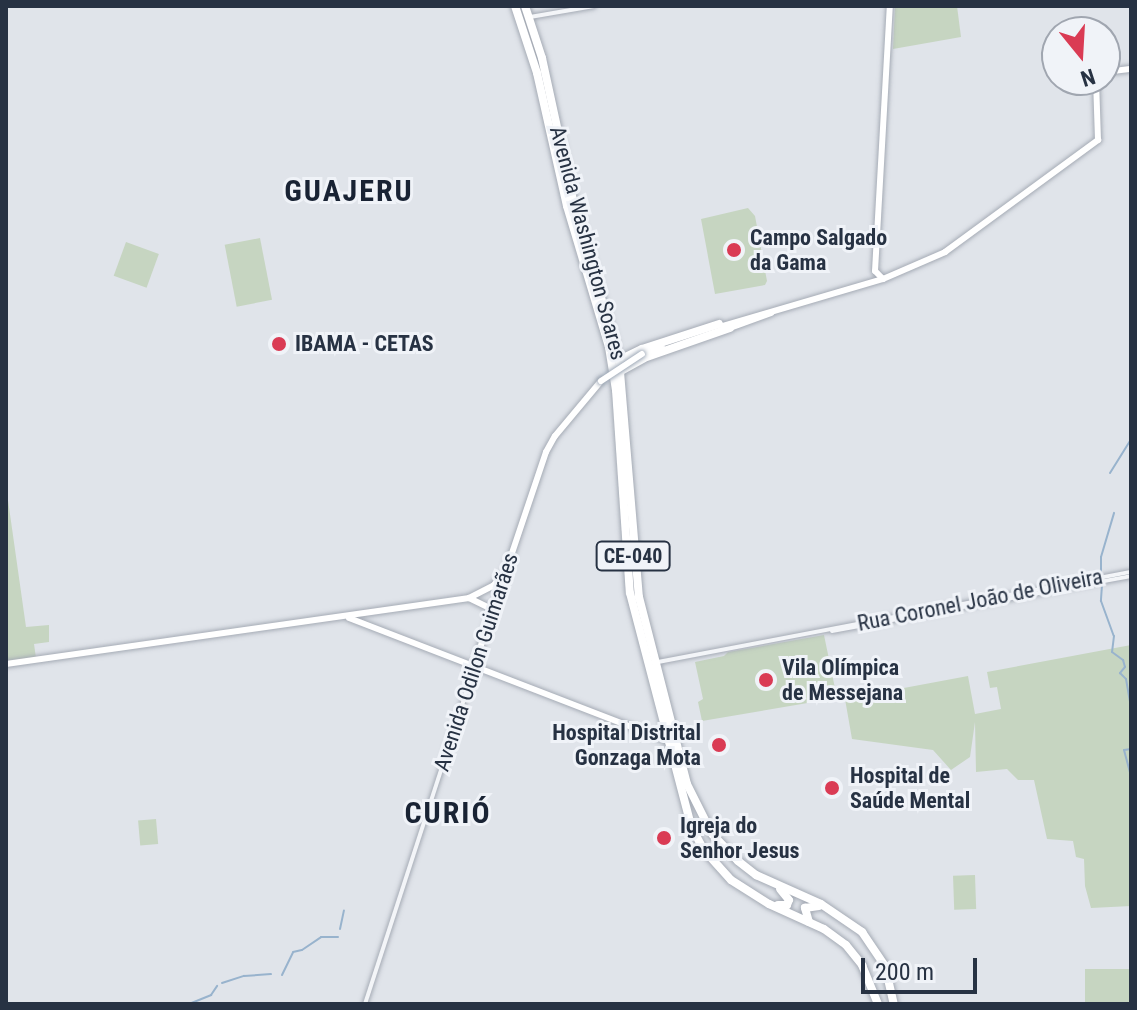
<!DOCTYPE html>
<html>
<head>
<meta charset="utf-8">
<style>
  body { margin:0 }
  #map { position:relative; width:1137px; height:1010px; overflow:hidden; background:#e0e4ea; font-family:"Roboto Condensed",sans-serif }
  div>[style] { position:absolute }
  [style*='--x'] { left:calc(var(--x)*1px); top:calc(var(--y)*1px); width:calc(var(--w)*1px); rotate:calc(var(--a)*1deg) }
  .green>* { inset:0; background:#c6d5c1; transform-origin:0 0 }
  .stream>* { height:2px; margin:-1px; padding:0 1px; transform-origin:1px; border-radius:1px; background:#98b3cd }
  .roads { filter:drop-shadow(0 0 2px #a5abb5) drop-shadow(0 0 2px #a5abb5) }
  .minor>* { height:4px; margin:-2px; padding:0 2px; transform-origin:2px; border-radius:2px; background:#f3f5f8 }
  .major>* { height:6px; margin:-3px; padding:0 3px; transform-origin:3px; border-radius:3px; background:#fff }
  .highway>* { height:8px; margin:-4px; padding:0 4px; transform-origin:4px; border-radius:4px; background:#fff }
  .bridges { filter:drop-shadow(0 0 2px #9ea9b7) drop-shadow(0 0 2px #9ea9b7) }
  .major-bridge>* { height:6px; margin:-3px; padding:0 3px; transform-origin:3px; border-radius:3px; background:#fff }
  .dots>* { width:22px; height:22px; translate:-50% -50%; box-sizing:border-box; border:4px solid #f0f3f8; border-radius:50% }
  span { translate:-50% -50%; white-space:nowrap; text-align:center; line-height:1.15; -webkit-text-stroke:6px #f0f3f8; paint-order:stroke }
  .shield-label span { padding:2px 6px; background:#f0f3f8; border:2px solid; border-radius:6px; -webkit-text-stroke-width:0 }
  .shield-label { font-size:20px; color:#273243; font-weight:700 }
  .poi-label { font-size:22px; color:#273243; font-weight:700 }
  .left { translate:0 -50%; text-align:left }
  .right { translate:-100% -50%; text-align:right }
  .street-label { font-size:22px; color:#273243 }
  .district-label { font-size:30px; color:#192334; font-weight:700; letter-spacing:2px }
  .frame { position:absolute; inset:0; border:8px solid #273243; pointer-events:none }
  .north { position:absolute; left:1041px; top:16px; width:80px; height:80px; box-sizing:border-box; background:#f0f3f8; border:2px solid #a0a6b0; border-radius:50%; rotate:162deg; font-size:22px; font-weight:700; line-height:32px; text-align:center; color:#273243 }
  .north::after { content:''; display:block; margin:auto; width:28px; height:36px; background:#da3b54; clip-path:polygon(50% 0,100% 100%,50% 72%,0 100%) }
  .scale { position:absolute; left:861px; top:958px; width:116px; height:36px; box-sizing:border-box; border:4px solid #273243; border-top:0; padding-left:10px; font-size:24px; line-height:28px; white-space:nowrap; color:#273243; -webkit-text-stroke:6px #f0f3f8; paint-order:stroke }
</style>
</head>
<body>
<div id="map">
  <div class="green">
    <div style="clip-path:polygon(895px 6px,957px 6px,961px 37px,893px 49px)"></div>
    <div style="clip-path:polygon(748px 208px,755px 216px,767px 281px,765px 285px,715px 294px,701px 219px)"></div>
    <div style="left:260px;top:238px;width:63px;height:36px;rotate:79deg"></div>
    <div style="left:126px;top:242px;width:35px;height:36px;rotate:20deg"></div>
    <div style="clip-path:polygon(6px 486px,26px 627px,49px 625px,49px 642px,34px 644px,36px 658px,6px 663px)"></div>
    <div style="clip-path:polygon(824px 635px,837px 698px,702px 721px,698px 702px,703px 699px,695px 662px,724px 656px,728px 652px)"></div>
    <div style="clip-path:polygon(1131px 645px,1131px 906px,1091px 908px,1085px 886px,1084px 859px,1076px 857px,1073px 841px,1047px 839px,1034px 780px,1018px 780px,1007px 769px,976px 772px,975px 722px,970px 757px,951px 770px,933px 750px,852px 739px,845px 699px,968px 676px,975px 714px,1001px 709px,997px 687px,990px 688px,987px 672px)"></div>
    <div style="left:156px;top:819px;width:25px;height:18px;rotate:85deg"></div>
    <div style="left:975px;top:875px;width:34px;height:22px;rotate:88deg"></div>
    <div style="left:1131px;top:969px;width:35px;height:46px;rotate:90deg"></div>
  </div>
  <div class="stream">
    <div style="--x:1110;--y:473;--w:40;--a:-58"></div>
    <div style="--x:1101;--y:574;--w:17;--a:-90"></div>
    <div style="--x:1101;--y:557;--w:46;--a:-73.5"></div>
    <div style="--x:1102;--y:585;--w:16;--a:94"></div>
    <div style="--x:1101;--y:601;--w:37;--a:70"></div>
    <div style="--x:1114;--y:636;--w:16;--a:97"></div>
    <div style="--x:1112;--y:652;--w:14;--a:36"></div>
    <div style="--x:1123;--y:660;--w:7;--a:74"></div>
    <div style="--x:1125;--y:667;--w:8;--a:130"></div>
    <div style="--x:1120;--y:673;--w:8;--a:45"></div>
    <div style="--x:1126;--y:679;--w:29;--a:80"></div>
    <div style="--x:1131;--y:749;--w:7;--a:172"></div>
    <div style="--x:1124;--y:750;--w:28;--a:75"></div>
    <div style="--x:340;--y:929;--w:19;--a:-78"></div>
    <div style="--x:282;--y:975;--w:25;--a:-64"></div>
    <div style="--x:293;--y:952;--w:9;--a:-13"></div>
    <div style="--x:302;--y:950;--w:23;--a:-34"></div>
    <div style="--x:321;--y:937;--w:17;--a:0"></div>
    <div style="--x:222;--y:983;--w:23;--a:-18"></div>
    <div style="--x:244;--y:976;--w:27;--a:-4"></div>
    <div style="--x:189;--y:1004;--w:24;--a:-22"></div>
    <div style="--x:211;--y:995;--w:11;--a:-56"></div>
  </div>
  <div class="roads">
    <div class="minor">
      <div style="--x:530;--y:17;--w:65;--a:-9.8"></div>
      <div style="--x:832;--y:631;--w:304;--a:-10.4"></div>
      <div style="--x:658;--y:662;--w:481;--a:-10.8"></div>
      <div style="--x:365;--y:1004;--w:353;--a:-72"></div>
    </div>
    <div class="major">
      <div style="--x:1105;--y:72;--w:26;--a:-7"></div>
      <div style="--x:883;--y:279;--w:11;--a:-135"></div>
      <div style="--x:875;--y:271;--w:265;--a:-86.8"></div>
      <div style="--x:723;--y:326;--w:167;--a:-16.4"></div>
      <div style="--x:883;--y:279;--w:68;--a:-23.5"></div>
      <div style="--x:945;--y:252;--w:190;--a:-36.2"></div>
      <div style="--x:1098;--y:140;--w:60;--a:-91.9"></div>
      <div style="--x:730;--y:328;--w:44;--a:-20.1"></div>
      <div style="--x:642;--y:354;--w:21;--a:-17"></div>
      <div style="--x:469;--y:598;--w:28;--a:26"></div>
      <div style="--x:349;--y:618;--w:341;--a:21.1"></div>
      <div style="--x:6;--y:664;--w:468;--a:-8.1"></div>
      <div style="--x:469;--y:598;--w:28;--a:-27"></div>
      <div style="--x:494;--y:585;--w:14;--a:-51"></div>
      <div style="--x:474;--y:666;--w:226;--a:-71.4"></div>
      <div style="--x:546;--y:452;--w:18;--a:-61"></div>
      <div style="--x:555;--y:436;--w:72;--a:-50.1"></div>
    </div>
    <div class="highway">
      <div style="--x:515;--y:6;--w:71;--a:71.8"></div>
      <div style="--x:537;--y:73;--w:136;--a:77.3"></div>
      <div style="--x:567;--y:206;--w:147;--a:73.4"></div>
      <div style="--x:609;--y:347;--w:44;--a:80.8"></div>
      <div style="--x:616;--y:390;--w:203;--a:86.1"></div>
      <div style="--x:630;--y:593;--w:241;--a:75.3"></div>
      <div style="--x:691;--y:826;--w:27;--a:62"></div>
      <div style="--x:704;--y:850;--w:40;--a:48"></div>
      <div style="--x:731;--y:880;--w:45;--a:32.3"></div>
      <div style="--x:769;--y:904;--w:60;--a:24.4"></div>
      <div style="--x:824;--y:929;--w:27;--a:36"></div>
      <div style="--x:846;--y:945;--w:26;--a:51"></div>
      <div style="--x:862;--y:965;--w:42;--a:67.7"></div>
      <div style="--x:525;--y:6;--w:55;--a:71.9"></div>
      <div style="--x:542;--y:58;--w:141;--a:77.7"></div>
      <div style="--x:572;--y:196;--w:171;--a:74"></div>
      <div style="--x:619;--y:360;--w:238;--a:85.2"></div>
      <div style="--x:639;--y:597;--w:193;--a:75.6"></div>
      <div style="--x:687;--y:784;--w:56;--a:63.4"></div>
      <div style="--x:712;--y:834;--w:37;--a:46"></div>
      <div style="--x:738;--y:861;--w:23;--a:38"></div>
      <div style="--x:756;--y:875;--w:71;--a:24"></div>
      <div style="--x:821;--y:904;--w:50;--a:34.3"></div>
      <div style="--x:862;--y:932;--w:41;--a:55.9"></div>
      <div style="--x:885;--y:966;--w:39;--a:77"></div>
      <div style="--x:619;--y:360;--w:25;--a:-26"></div>
      <div style="--x:642;--y:349;--w:81;--a:-18"></div>
      <div style="--x:621;--y:371;--w:26;--a:-29"></div>
      <div style="--x:644;--y:358;--w:91;--a:-19.2"></div>
      <div style="--x:778;--y:905;--w:9;--a:0"></div>
      <div style="--x:787;--y:905;--w:5;--a:-68"></div>
      <div style="--x:789;--y:900;--w:14;--a:-129"></div>
      <div style="--x:809;--y:922;--w:15;--a:-106"></div>
      <div style="--x:805;--y:908;--w:14;--a:-8"></div>
    </div>
  </div>
  <div class="bridges">
    <div class="major-bridge">
      <div style="--x:601;--y:381;--w:49;--a:-33.4"></div>
    </div>
  </div>
  <div class="dots">
    <div style="left:734px;top:250px;background:#da3b54"></div>
    <div style="left:279px;top:344px;background:#da3b54"></div>
    <div style="left:766px;top:680px;background:#da3b54"></div>
    <div style="left:719px;top:745px;background:#da3b54"></div>
    <div style="left:832px;top:788px;background:#da3b54"></div>
    <div style="left:664px;top:838px;background:#da3b54"></div>
  </div>
  <div class="shield-label">
    <span style="left:633px;top:556px">CE-040</span>
  </div>
  <div class="poi-label">
    <span class="left" style="left:750px;top:250px">Campo Salgado<br>da Gama</span>
    <span class="left" style="left:295px;top:344px">IBAMA - CETAS</span>
    <span class="left" style="left:782px;top:680px">Vila Olímpica<br>de Messejana</span>
    <span class="right" style="left:701px;top:745px">Hospital Distrital<br>Gonzaga Mota</span>
    <span class="left" style="left:850px;top:788px">Hospital de<br>Saúde Mental</span>
    <span class="left" style="left:680px;top:838px">Igreja do<br>Senhor Jesus</span>
  </div>
  <div class="street-label">
    <span style="left:588px;top:243px;rotate:75deg">Avenida Washington Soares</span>
    <span style="left:980px;top:600px;rotate:-11deg">Rua Coronel João de Oliveira</span>
    <span style="left:476px;top:662px;rotate:-72deg">Avenida Odilon Guimarães</span>
  </div>
  <div class="district-label">
    <span style="left:349px;top:191px">GUAJERU</span>
    <span style="left:448px;top:813px">CURIÓ</span>
  </div>
  <div class="frame"></div>
  <div class="north">N</div>
  <div class="scale">200 m</div>
</div>
</body>
</html>
